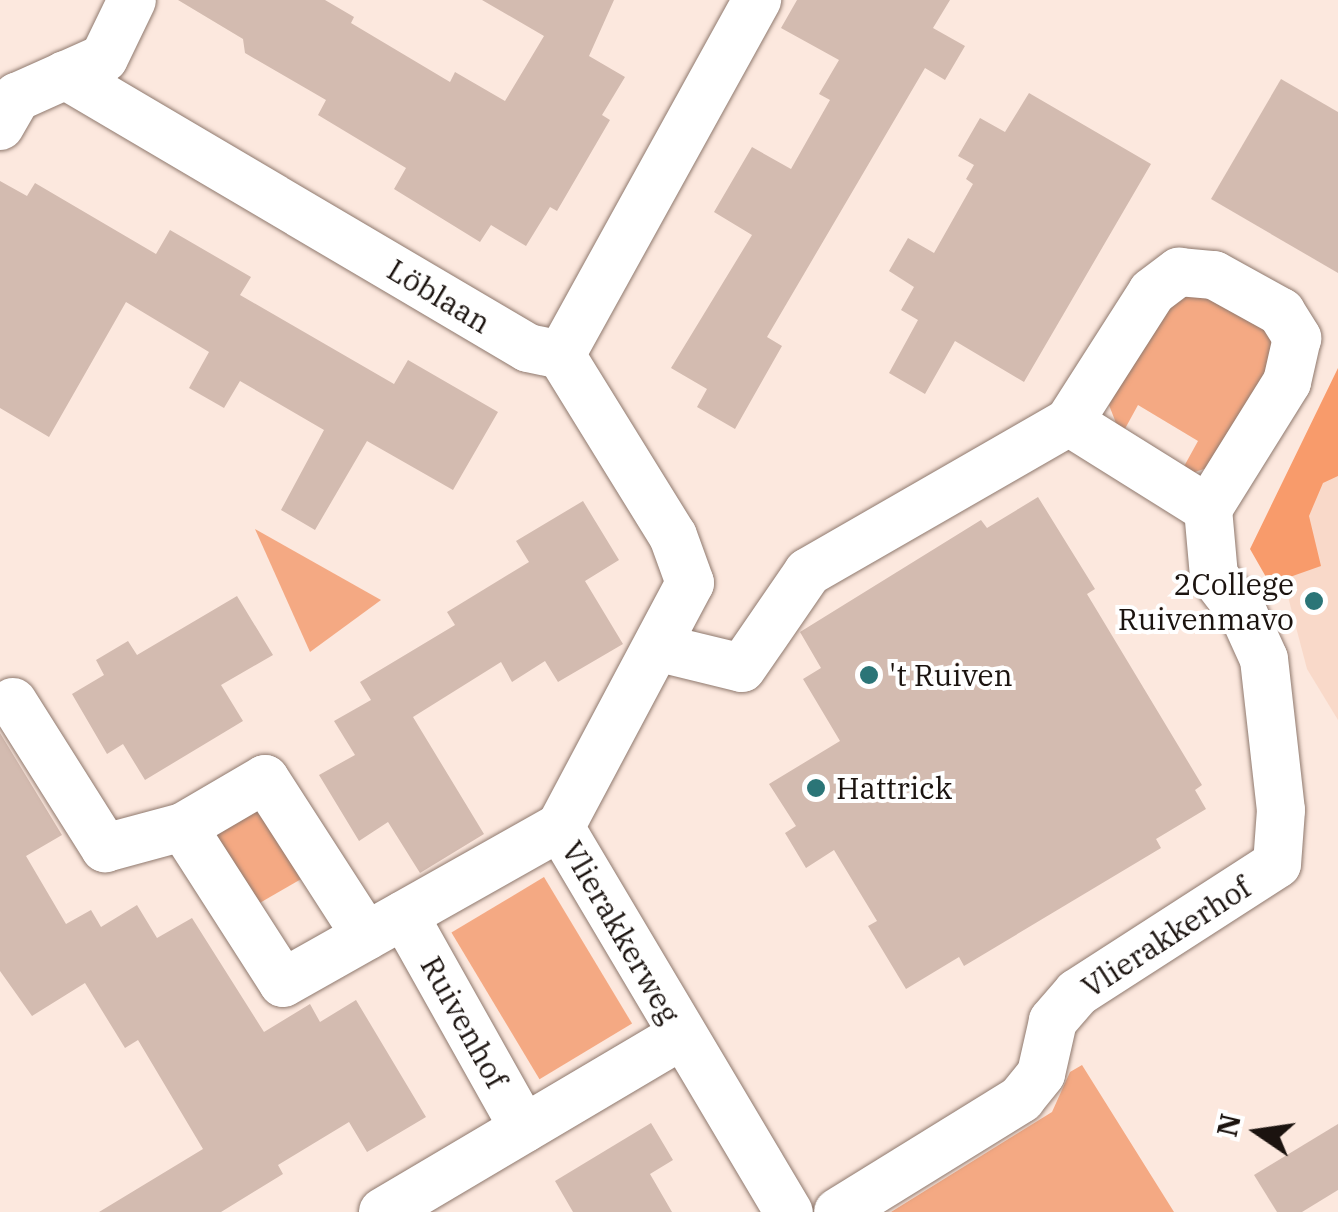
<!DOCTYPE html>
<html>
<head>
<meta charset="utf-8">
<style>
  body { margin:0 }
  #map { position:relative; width:1338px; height:1212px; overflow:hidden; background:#fce8de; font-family:"IBM Plex Serif",serif }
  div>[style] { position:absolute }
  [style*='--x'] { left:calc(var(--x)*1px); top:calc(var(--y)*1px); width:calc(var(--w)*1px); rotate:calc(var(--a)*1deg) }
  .built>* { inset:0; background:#f9d9c9 }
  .green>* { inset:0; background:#f4a983; transform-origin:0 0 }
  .forest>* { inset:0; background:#f89b6b }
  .building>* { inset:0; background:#d3bbb0 }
  .roads { filter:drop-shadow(0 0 2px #8f796e) drop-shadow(0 0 2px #8f796e) }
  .street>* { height:48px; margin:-24px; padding:0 24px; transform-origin:24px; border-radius:24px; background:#fff }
  .dots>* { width:28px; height:28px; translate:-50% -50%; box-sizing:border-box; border:5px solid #fff; border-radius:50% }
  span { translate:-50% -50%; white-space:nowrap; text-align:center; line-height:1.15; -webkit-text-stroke:8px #fff; paint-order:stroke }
  .street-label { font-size:30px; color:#1b130f }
  .poi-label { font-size:30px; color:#1b130f }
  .right { translate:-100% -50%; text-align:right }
  .left { translate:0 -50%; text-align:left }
  .north { position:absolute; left:1208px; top:1082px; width:100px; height:100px; -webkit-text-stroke:8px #fff; paint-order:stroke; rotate:283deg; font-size:28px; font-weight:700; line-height:40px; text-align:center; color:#1b130f }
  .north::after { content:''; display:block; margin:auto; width:35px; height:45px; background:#1b130f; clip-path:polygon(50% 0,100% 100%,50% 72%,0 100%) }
</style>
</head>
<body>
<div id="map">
  <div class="built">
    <div style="clip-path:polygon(1338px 415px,1338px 720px,1307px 669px,1271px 532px)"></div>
  </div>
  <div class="green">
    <div style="clip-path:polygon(1197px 290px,1264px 326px,1279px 353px,1213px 466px,1192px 473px,1182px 470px,1198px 441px,1138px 405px,1121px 436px,1109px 405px,1164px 306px)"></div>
    <div style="clip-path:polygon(255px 529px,381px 600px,310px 652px)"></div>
    <div style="left:262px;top:808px;width:81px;height:67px;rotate:60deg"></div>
    <div style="left:544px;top:877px;width:171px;height:108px;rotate:59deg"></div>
    <div style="clip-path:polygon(1082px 1065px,1174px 1212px,891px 1212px,1052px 1112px,1070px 1072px)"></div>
  </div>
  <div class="forest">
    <div style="clip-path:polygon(1338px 368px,1338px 476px,1323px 483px,1309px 516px,1321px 566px,1270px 584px,1250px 549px)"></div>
  </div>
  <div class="building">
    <div style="clip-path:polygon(178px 0,325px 0,354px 17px,351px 23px,450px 82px,455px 72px,505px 101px,544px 36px,482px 0,614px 0,589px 56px,625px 77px,602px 115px,610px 120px,557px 211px,550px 207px,526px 246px,491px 225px,480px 242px,394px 189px,406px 168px,318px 115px,326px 100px,245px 53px,243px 39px)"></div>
    <div style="clip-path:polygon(797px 0,950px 0,933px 28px,965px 46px,945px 80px,925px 68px,767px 337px,782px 346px,735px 429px,697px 407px,707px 389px,671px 368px,752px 235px,714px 212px,752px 147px,791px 169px,830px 100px,819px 94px,839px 60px,781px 28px)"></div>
    <div style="clip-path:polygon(1281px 79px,1338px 112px,1338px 273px,1211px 199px)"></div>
    <div style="clip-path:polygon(1029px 93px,1151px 164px,1024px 382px,955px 341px,925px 394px,889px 373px,918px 320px,901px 310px,914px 287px,889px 271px,908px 238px,934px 253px,973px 184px,966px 179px,974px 165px,958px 156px,980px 118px,1005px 132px)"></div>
    <div style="clip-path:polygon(0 181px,27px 196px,35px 183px,156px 254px,170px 230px,251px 277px,240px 295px,394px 384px,408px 360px,498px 412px,453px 490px,367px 441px,315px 530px,281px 510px,324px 430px,240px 381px,224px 408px,189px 388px,209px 352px,126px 302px,49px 437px,0 408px)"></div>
    <div style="clip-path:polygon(1038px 497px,1095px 589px,1087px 594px,1202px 785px,1195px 790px,1206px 809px,1156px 839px,1161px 848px,964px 966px,959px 957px,906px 989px,868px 926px,877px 921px,834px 850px,806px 868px,785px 833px,796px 826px,769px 784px,840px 741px,803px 679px,821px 668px,800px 632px,981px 520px,987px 528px)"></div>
    <div style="clip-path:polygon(583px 501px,619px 560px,585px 581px,623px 644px,558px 682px,545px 661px,512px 682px,501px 662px,413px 717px,484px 834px,420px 873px,388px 822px,359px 841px,319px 775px,355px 755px,334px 721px,371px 700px,360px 682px,455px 625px,447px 612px,529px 562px,516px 541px)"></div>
    <div style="clip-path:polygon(237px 596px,273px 655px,221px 685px,243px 721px,145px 780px,123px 744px,107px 754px,72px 694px,104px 675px,96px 660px,128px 641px,137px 655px)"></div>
    <div style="clip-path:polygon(0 733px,62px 835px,26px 856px,66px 924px,91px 910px,101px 927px,137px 905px,157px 938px,192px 918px,264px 1032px,310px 1004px,320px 1022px,356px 1000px,426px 1117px,367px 1152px,349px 1122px,278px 1165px,283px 1174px,221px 1212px,99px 1212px,203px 1149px,138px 1040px,125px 1048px,85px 983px,32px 1016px,0 971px)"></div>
    <div style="clip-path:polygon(651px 1123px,673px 1160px,650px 1174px,672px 1212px,573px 1212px,555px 1181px)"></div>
    <div style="clip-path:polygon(1338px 1124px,1338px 1190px,1302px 1212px,1277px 1212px,1254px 1175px)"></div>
  </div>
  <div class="roads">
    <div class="street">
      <div style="--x:65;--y:75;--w:537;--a:30.52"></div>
      <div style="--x:528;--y:348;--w:34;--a:12"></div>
      <div style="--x:561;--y:355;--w:406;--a:-61.1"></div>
      <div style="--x:0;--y:126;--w:34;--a:-60"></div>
      <div style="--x:17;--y:97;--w:95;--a:-24.1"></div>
      <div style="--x:104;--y:58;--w:64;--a:-64.2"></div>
      <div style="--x:561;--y:355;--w:213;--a:58.3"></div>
      <div style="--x:673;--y:536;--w:50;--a:70.1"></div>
      <div style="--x:690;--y:583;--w:276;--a:118"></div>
      <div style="--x:560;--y:827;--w:448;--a:59.3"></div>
      <div style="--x:1069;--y:422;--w:164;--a:32"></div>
      <div style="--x:660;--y:648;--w:84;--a:13.7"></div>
      <div style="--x:742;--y:668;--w:116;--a:-55.5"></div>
      <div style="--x:808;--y:572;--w:301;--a:-29.9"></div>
      <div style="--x:1069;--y:422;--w:154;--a:-57.4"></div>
      <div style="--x:1152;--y:292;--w:34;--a:-37"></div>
      <div style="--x:1179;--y:272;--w:35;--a:5"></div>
      <div style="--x:1214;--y:275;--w:77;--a:28.9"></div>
      <div style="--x:1281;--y:312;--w:31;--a:58"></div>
      <div style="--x:1297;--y:338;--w:45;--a:102.8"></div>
      <div style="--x:1287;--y:382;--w:150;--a:121.9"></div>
      <div style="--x:1208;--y:509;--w:67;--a:84.9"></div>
      <div style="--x:1214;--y:576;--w:49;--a:52.4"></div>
      <div style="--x:1244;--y:615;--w:48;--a:65.6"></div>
      <div style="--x:1264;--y:659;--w:152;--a:83.6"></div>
      <div style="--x:1281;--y:810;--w:54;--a:94.2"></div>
      <div style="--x:1277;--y:864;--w:238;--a:147.2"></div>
      <div style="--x:1077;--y:993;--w:37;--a:131"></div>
      <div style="--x:1053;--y:1021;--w:54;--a:102.8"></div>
      <div style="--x:1041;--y:1074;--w:32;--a:129"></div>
      <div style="--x:1021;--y:1099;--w:215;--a:148.3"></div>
      <div style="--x:13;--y:702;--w:173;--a:57.8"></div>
      <div style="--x:105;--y:848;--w:81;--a:-15.1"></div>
      <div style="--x:183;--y:827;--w:95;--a:-30.3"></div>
      <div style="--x:265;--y:779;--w:187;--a:57.2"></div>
      <div style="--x:183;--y:827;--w:185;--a:57.3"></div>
      <div style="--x:283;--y:983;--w:318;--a:-29.4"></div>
      <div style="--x:404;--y:915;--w:245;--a:60.7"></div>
      <div style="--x:383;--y:1212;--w:346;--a:-30.6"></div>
    </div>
  </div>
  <div class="dots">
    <div style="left:1314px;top:601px;background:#2b7577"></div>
    <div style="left:869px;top:675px;background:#2b7577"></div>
    <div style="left:816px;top:788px;background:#2b7577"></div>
  </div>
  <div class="street-label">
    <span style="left:439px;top:296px;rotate:31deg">Löblaan</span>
    <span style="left:621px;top:932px;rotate:60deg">Vlierakkerweg</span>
    <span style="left:1166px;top:937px;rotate:-33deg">Vlierakkerhof</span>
    <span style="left:464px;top:1022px;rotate:61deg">Ruivenhof</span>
  </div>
  <div class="poi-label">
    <span class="right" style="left:1294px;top:601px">2College<br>Ruivenmavo</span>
    <span class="left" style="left:889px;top:675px">'t Ruiven</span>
    <span class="left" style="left:836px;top:788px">Hattrick</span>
  </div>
  <div class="north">N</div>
</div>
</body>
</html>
